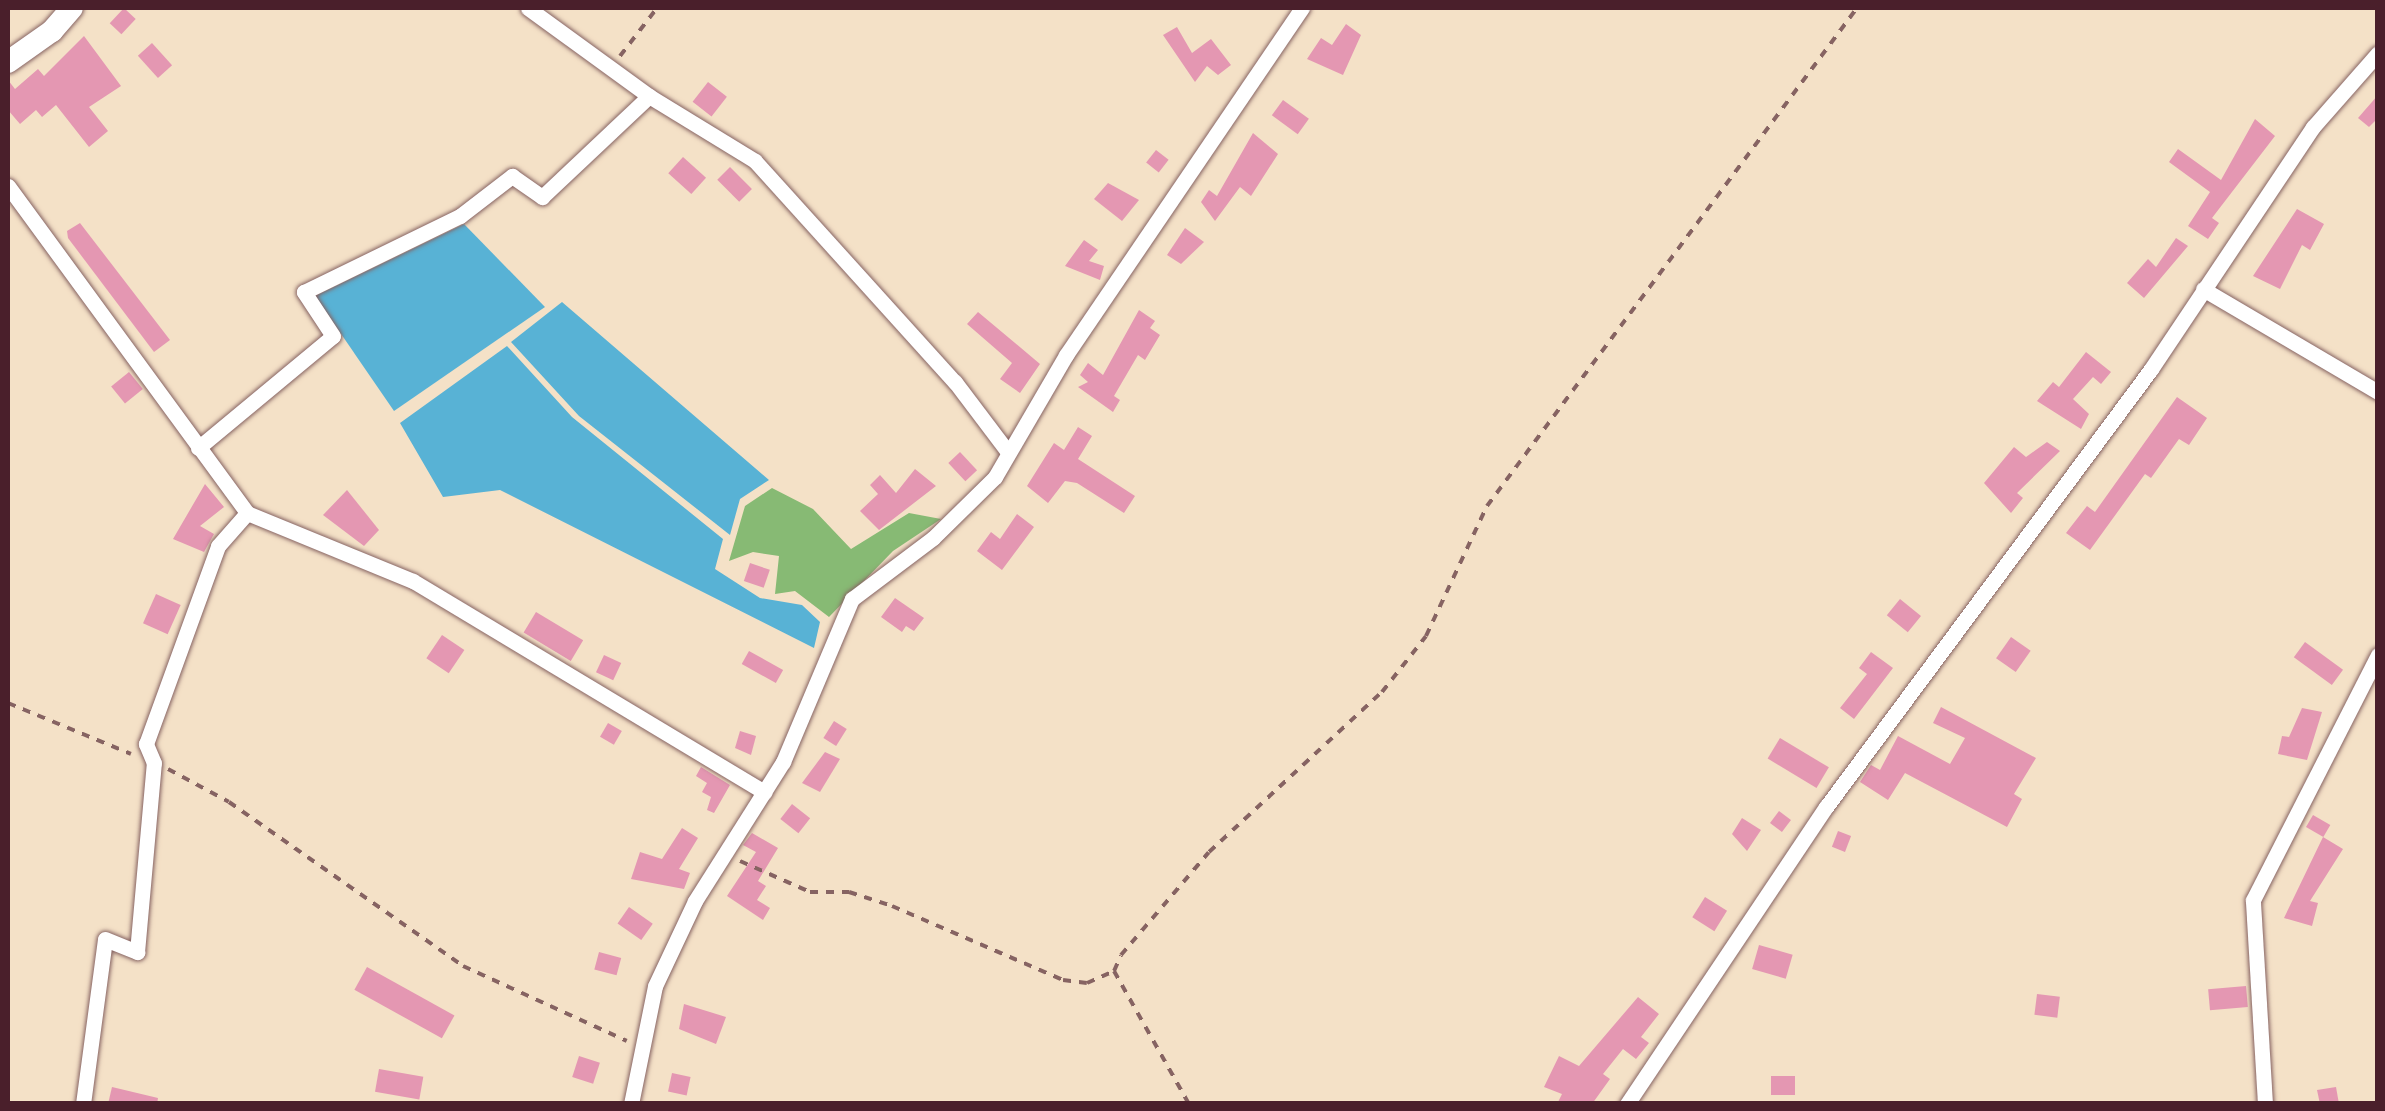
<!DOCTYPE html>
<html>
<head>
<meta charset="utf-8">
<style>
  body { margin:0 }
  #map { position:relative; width:2385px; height:1111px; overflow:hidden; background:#f4e1c7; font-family:Itim,sans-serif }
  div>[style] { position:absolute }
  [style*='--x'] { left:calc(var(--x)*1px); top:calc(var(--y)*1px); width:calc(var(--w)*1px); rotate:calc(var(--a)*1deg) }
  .forest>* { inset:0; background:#87ba74 }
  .water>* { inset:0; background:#58b2d5 }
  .building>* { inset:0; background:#e497b2; transform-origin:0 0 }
  .path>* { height:4px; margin-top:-2px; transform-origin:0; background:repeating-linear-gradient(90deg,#866362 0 8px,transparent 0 16px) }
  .roads { filter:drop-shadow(0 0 2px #866362) drop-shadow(0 0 2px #866362) }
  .street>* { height:15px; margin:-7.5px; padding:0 7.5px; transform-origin:7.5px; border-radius:7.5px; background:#fff }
  .secondary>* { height:22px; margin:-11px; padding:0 11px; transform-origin:11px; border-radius:11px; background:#fff }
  span { translate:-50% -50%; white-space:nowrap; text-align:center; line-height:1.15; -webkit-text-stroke:8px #fff; paint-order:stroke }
  .frame { position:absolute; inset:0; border:10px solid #4a1f2b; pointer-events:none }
</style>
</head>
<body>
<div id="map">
  <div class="forest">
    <div style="clip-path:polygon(772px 488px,813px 509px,851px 549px,909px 513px,941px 519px,893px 551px,829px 617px,795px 591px,775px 594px,779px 556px,753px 552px,729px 561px,745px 506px)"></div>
  </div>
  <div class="water">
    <div style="clip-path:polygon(464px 224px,545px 307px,394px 411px,315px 296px)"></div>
    <div style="clip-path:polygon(562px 302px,769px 480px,740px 499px,730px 535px,579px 416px,511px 342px)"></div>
    <div style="clip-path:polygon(507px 346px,572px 417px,723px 539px,715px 569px,760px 598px,802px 605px,820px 622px,814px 648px,500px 490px,443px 497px,400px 423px)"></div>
  </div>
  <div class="building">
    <div style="left:124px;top:8px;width:16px;height:21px;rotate:43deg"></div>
    <div style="clip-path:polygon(1346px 24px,1361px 35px,1343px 75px,1307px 59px,1321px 38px,1332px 45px)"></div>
    <div style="clip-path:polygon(1177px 27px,1192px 53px,1211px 39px,1231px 65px,1218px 75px,1207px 66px,1195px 82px,1163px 35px)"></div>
    <div style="clip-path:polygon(84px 36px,121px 86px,89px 107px,108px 131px,89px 147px,56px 105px,42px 117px,36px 110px,20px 124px,8px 110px,8px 80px,15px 89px,38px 69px,44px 76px)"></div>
    <div style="left:152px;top:43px;width:30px;height:19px;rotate:48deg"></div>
    <div style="left:708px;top:82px;width:24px;height:25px;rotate:38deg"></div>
    <div style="clip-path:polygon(2378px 95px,2378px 118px,2369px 127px,2358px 118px)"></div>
    <div style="left:1283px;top:100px;width:32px;height:19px;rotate:36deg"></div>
    <div style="clip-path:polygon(2255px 119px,2275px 136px,2212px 218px,2219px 223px,2208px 239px,2188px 226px,2210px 192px,2169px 162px,2178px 149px,2221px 180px)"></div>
    <div style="clip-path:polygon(1253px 133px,1278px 154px,1251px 196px,1240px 187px,1215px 221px,1201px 202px,1209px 190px,1217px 196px)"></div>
    <div style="left:1156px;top:150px;width:16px;height:16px;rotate:38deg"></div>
    <div style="left:683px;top:157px;width:31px;height:22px;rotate:42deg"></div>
    <div style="left:730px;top:167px;width:31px;height:18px;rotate:45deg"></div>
    <div style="clip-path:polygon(1108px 183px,1139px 200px,1122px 221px,1094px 199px)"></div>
    <div style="clip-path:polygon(2297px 209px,2324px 224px,2310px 250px,2302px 245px,2280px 289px,2253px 276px)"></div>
    <div style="clip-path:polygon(80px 223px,170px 340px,154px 352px,68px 238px,67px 231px)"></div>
    <div style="clip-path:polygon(1185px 228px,1204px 242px,1181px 264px,1167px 255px)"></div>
    <div style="clip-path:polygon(2176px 238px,2188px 246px,2144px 298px,2127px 283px,2148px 259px,2156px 267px)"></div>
    <div style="clip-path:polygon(1084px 240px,1098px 250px,1089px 261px,1104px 266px,1100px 280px,1065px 266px)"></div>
    <div style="clip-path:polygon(1139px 310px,1155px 321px,1150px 328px,1160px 335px,1145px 360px,1138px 355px,1114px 396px,1120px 400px,1113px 412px,1078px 387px,1088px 382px,1080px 375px,1088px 363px,1103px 375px)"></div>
    <div style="clip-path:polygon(978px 312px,1040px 364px,1020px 393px,1000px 379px,1012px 363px,967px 324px)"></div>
    <div style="clip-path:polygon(2086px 352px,2111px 372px,2101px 384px,2093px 377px,2073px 399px,2089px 414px,2081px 429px,2037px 401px,2053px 382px,2059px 387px)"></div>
    <div style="left:129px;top:372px;width:22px;height:23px;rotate:51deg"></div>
    <div style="clip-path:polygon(2177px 397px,2207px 418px,2189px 445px,2179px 439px,2151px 478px,2145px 474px,2090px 550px,2066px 533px,2087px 506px,2095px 512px)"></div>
    <div style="clip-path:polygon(1078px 427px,1092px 436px,1078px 459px,1135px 496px,1124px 513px,1077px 483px,1065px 481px,1048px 503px,1027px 486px,1054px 443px,1064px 450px)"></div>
    <div style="clip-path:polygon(2047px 442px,2060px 451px,2017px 493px,2023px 498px,2011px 513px,1984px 483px,2014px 447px,2026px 457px)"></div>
    <div style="left:960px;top:452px;width:25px;height:16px;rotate:47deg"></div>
    <div style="clip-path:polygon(915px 469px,936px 486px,879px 530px,860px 511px,878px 494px,870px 485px,880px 475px,896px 493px)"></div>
    <div style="clip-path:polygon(205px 484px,224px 507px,200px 526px,214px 534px,204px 552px,173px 539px)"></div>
    <div style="clip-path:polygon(347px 490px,379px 530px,364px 546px,323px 515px)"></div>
    <div style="clip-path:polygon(1017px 514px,1034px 527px,1002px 570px,977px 551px,991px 532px,1000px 539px)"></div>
    <div style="left:750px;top:563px;width:21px;height:19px;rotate:19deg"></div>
    <div style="left:156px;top:594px;width:27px;height:32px;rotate:24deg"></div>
    <div style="clip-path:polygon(895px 598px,924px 618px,914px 631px,906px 626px,902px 632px,881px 617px)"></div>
    <div style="left:1900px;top:599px;width:27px;height:21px;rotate:39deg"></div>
    <div style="left:536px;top:612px;width:55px;height:24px;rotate:31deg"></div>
    <div style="left:442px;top:635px;width:27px;height:28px;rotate:34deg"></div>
    <div style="left:2011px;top:637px;width:24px;height:26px;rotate:35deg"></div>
    <div style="left:2305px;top:642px;width:47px;height:19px;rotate:36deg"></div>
    <div style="left:749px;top:651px;width:39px;height:15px;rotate:29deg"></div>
    <div style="clip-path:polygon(1871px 652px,1893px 668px,1854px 719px,1840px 708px,1867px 674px,1859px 668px)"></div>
    <div style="left:604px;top:655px;width:19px;height:19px;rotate:25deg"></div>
    <div style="clip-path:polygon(1941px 707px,2036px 758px,2014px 794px,2022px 799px,2007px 827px,1905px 773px,1888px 800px,1860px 782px,1871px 765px,1880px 770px,1898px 736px,1950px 764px,1965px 738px,1933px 723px)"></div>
    <div style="clip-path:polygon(2302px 708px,2322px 712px,2307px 760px,2278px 754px,2282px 736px,2289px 737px)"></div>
    <div style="left:834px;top:721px;width:15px;height:20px;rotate:32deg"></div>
    <div style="left:608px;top:723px;width:16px;height:16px;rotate:30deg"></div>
    <div style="clip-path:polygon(740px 731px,756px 736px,751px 755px,735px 748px)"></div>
    <div style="left:1780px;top:738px;width:57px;height:24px;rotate:31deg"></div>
    <div style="clip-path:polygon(825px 752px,840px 759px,820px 792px,802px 783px)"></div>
    <div style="clip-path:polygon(701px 767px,730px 785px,714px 813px,707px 810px,711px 797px,702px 792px,707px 783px,696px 776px)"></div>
    <div style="left:792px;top:804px;width:23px;height:19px;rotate:38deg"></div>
    <div style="left:1779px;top:811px;width:15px;height:15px;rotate:37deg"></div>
    <div style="left:2313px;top:815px;width:20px;height:14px;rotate:30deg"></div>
    <div style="clip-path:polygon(1742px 818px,1761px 830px,1747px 851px,1732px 834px)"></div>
    <div style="clip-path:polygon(682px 828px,698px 838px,679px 869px,690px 873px,684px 889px,631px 879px,640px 852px,662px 859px)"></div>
    <div style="left:1838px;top:831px;width:14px;height:17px;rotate:21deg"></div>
    <div style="clip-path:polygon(752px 833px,778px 848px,758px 881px,766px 886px,757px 900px,770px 908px,763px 920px,727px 896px,756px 852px,743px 845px)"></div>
    <div style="clip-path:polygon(2323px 837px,2343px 849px,2310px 901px,2318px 903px,2312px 926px,2284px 918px)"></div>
    <div style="left:1705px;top:897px;width:26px;height:24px;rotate:32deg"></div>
    <div style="left:629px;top:907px;width:29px;height:20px;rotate:35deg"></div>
    <div style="left:1759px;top:945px;width:35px;height:25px;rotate:16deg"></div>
    <div style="left:599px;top:952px;width:23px;height:18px;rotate:15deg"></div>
    <div style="left:367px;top:967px;width:100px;height:26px;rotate:29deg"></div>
    <div style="left:2246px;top:986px;width:21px;height:38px;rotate:85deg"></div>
    <div style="left:2037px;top:994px;width:23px;height:21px;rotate:7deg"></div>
    <div style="clip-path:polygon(1638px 997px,1659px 1014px,1641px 1037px,1649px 1043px,1636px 1059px,1623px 1049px,1603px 1074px,1610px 1079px,1592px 1104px,1557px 1104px,1562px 1094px,1544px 1087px,1559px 1056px,1579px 1066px)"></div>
    <div style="clip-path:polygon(684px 1004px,726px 1017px,716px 1044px,679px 1029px)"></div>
    <div style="left:579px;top:1056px;width:22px;height:22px;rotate:18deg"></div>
    <div style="left:379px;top:1069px;width:45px;height:23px;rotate:10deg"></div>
    <div style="left:672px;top:1073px;width:19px;height:19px;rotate:12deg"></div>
    <div style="left:1771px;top:1076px;width:24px;height:19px"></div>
    <div style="clip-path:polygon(112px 1087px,158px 1098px,157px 1104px,108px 1104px)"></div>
    <div style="clip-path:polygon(2336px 1087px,2339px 1104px,2320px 1104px,2317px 1090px)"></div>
  </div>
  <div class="path">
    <div style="--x:620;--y:56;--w:61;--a:-52.4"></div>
    <div style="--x:8;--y:703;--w:133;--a:22.5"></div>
    <div style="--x:168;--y:769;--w:69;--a:28.4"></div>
    <div style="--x:229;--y:802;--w:286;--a:35"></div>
    <div style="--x:463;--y:966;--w:180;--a:24.6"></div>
    <div style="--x:740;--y:861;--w:77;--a:23.9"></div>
    <div style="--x:810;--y:892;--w:39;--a:0"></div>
    <div style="--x:849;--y:892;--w:45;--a:18"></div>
    <div style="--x:892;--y:906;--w:186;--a:23.4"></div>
    <div style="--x:1063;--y:980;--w:24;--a:7"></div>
    <div style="--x:1087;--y:983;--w:30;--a:-24"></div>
    <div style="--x:1114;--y:971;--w:17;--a:-66"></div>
    <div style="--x:1121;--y:955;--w:135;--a:-49.5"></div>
    <div style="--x:1209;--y:852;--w:236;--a:-42.8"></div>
    <div style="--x:1382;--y:692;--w:71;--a:-51.8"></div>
    <div style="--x:1426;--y:636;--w:144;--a:-64.9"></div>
    <div style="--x:1487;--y:506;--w:620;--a:-53.39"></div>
    <div style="--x:1114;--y:971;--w:153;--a:60.6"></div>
  </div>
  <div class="roads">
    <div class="street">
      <div style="--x:528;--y:8;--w:150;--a:36"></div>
      <div style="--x:649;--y:96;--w:124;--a:31.5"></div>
      <div style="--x:755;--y:161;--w:298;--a:47.9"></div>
      <div style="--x:955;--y:382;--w:88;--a:52.9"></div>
      <div style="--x:8;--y:186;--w:405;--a:53.8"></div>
      <div style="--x:247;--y:513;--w:179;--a:22.3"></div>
      <div style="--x:413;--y:581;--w:410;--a:31"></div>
      <div style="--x:2203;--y:289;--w:203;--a:30.5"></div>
      <div style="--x:198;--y:448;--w:175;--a:-39.7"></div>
      <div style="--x:333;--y:336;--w:53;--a:-123.4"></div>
      <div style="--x:304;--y:292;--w:174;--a:-26"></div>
      <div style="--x:460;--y:216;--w:66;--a:-37.6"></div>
      <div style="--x:512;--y:176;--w:37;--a:35"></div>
      <div style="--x:542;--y:197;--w:147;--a:-43.3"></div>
      <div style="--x:83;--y:1104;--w:166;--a:-82.4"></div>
      <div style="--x:105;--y:939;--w:35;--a:22"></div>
      <div style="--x:137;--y:952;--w:190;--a:-84.9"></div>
      <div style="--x:154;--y:763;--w:21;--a:-113"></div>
      <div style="--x:146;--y:744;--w:211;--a:-70"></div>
      <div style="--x:218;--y:546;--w:44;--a:-48.7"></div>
      <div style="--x:631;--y:1104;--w:120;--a:-78.5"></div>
      <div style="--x:655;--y:986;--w:94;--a:-64.8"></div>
      <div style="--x:695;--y:901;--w:165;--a:-57.7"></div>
      <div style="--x:783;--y:762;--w:177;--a:-67.1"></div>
      <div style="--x:852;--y:599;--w:101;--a:-37"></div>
      <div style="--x:933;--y:538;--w:87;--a:-44.5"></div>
      <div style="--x:995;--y:477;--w:141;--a:-59.8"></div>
      <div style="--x:1066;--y:355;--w:420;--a:-55.8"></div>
      <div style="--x:1627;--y:1104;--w:358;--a:-56.2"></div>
      <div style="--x:1826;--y:807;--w:545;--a:-53.42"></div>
      <div style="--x:2151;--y:369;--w:291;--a:-56.2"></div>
      <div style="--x:2313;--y:127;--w:98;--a:-48.7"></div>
      <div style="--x:2265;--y:1104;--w:204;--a:-93.4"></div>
      <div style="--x:2253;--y:900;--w:275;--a:-63"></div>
    </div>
    <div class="secondary">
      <div style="--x:8;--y:62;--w:54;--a:-35.2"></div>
      <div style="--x:52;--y:31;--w:30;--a:-49"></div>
    </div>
  </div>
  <div class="frame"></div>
</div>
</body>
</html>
